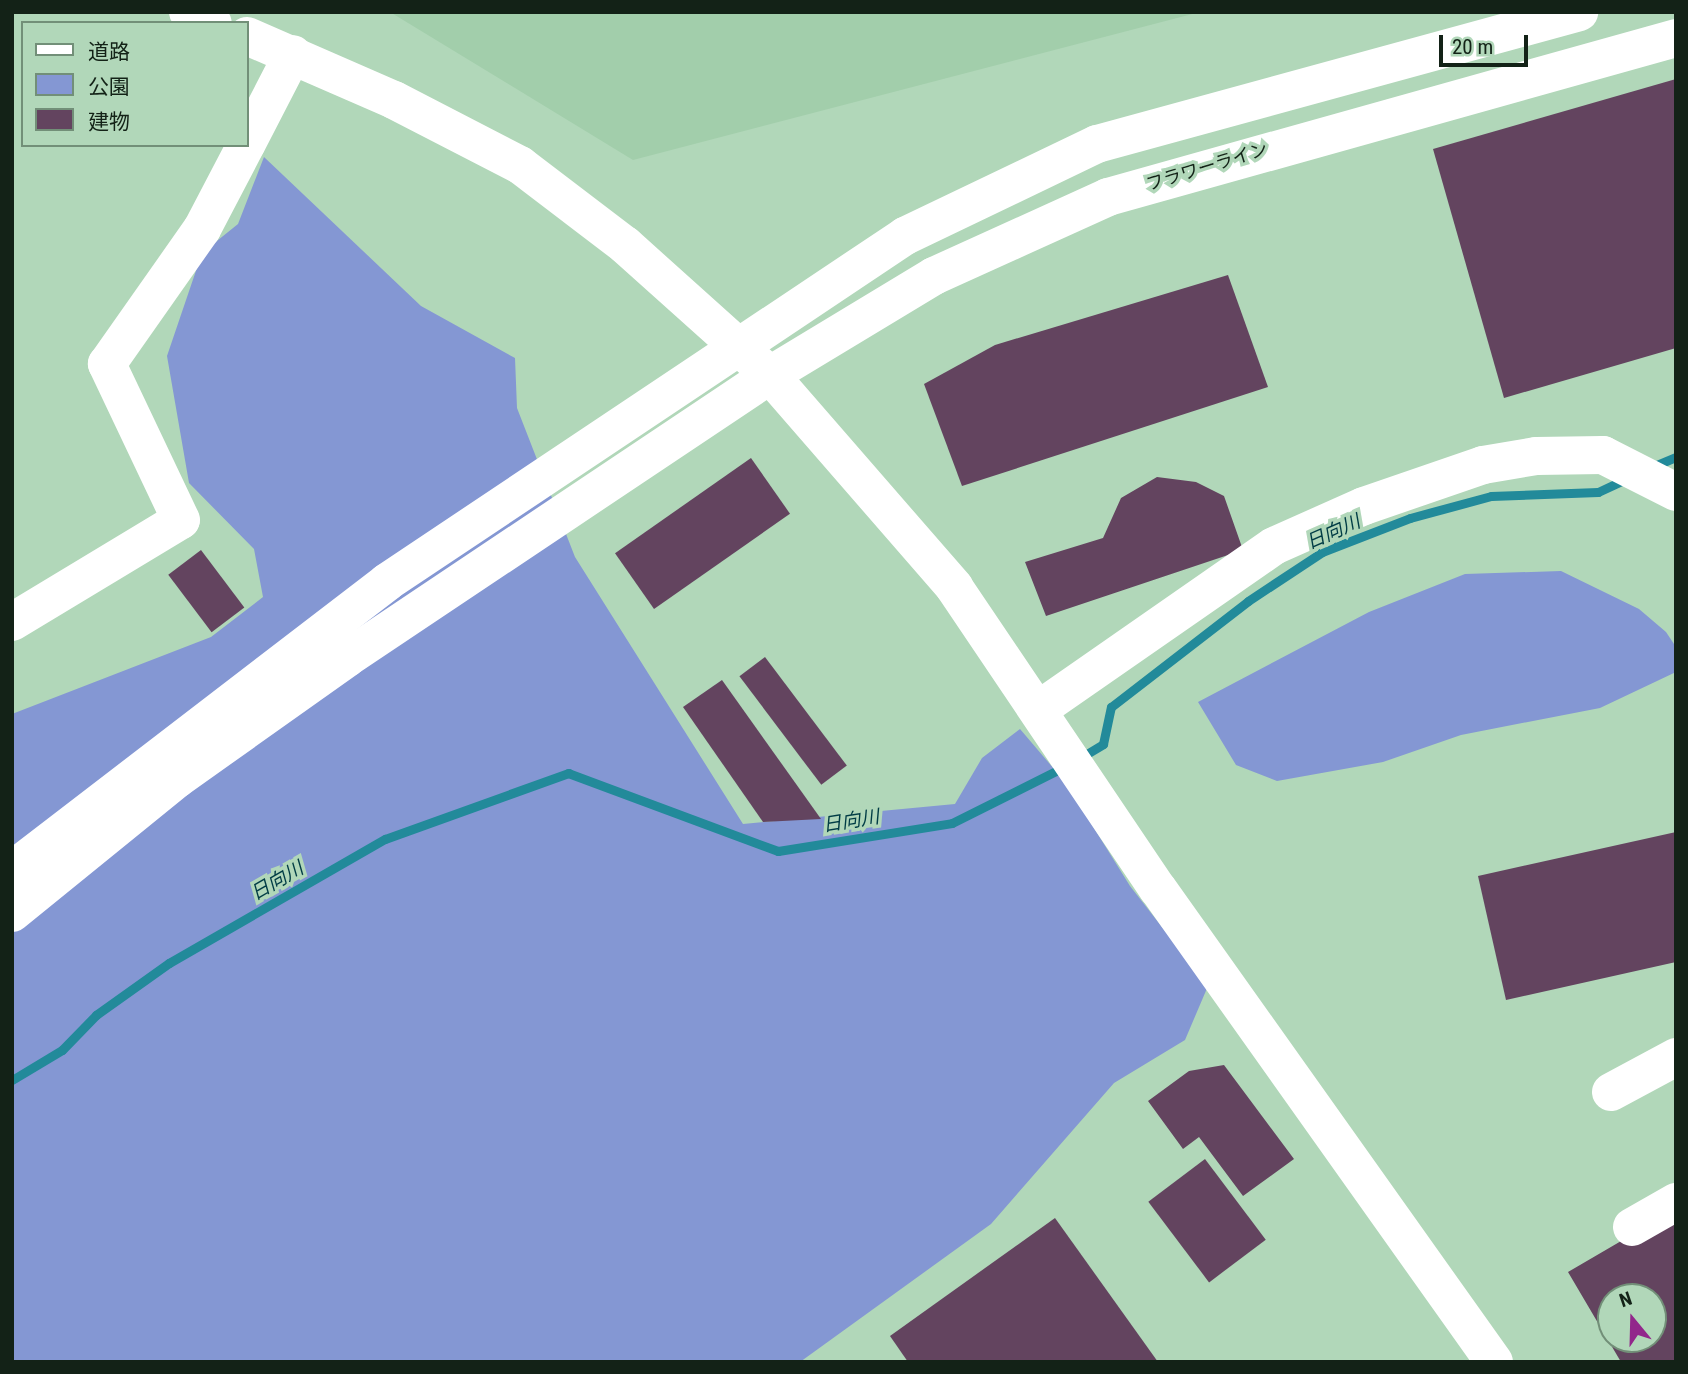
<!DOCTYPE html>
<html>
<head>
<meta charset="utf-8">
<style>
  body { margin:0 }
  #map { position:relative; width:1688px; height:1374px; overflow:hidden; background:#b1d7b9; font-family:"Roboto Condensed","Noto Sans JP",sans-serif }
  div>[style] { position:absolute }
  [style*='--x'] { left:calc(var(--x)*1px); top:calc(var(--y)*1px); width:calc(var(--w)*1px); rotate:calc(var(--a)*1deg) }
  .built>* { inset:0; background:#a2ceab }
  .green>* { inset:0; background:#8497d3 }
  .stream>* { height:9px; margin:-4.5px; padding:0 4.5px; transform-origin:4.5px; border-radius:4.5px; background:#228a9a }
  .building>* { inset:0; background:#63445f; transform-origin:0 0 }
  .minor>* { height:38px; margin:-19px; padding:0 19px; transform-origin:19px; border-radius:19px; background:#fff }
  span { translate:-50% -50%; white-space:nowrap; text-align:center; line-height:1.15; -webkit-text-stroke:7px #b1d7b9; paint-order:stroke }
  .street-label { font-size:18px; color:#132217 }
  .water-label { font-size:19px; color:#003c45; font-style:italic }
  .frame { position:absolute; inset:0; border:14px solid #132217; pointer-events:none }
  .legend { position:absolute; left:21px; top:21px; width:228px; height:126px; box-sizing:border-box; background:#b1d7b9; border:2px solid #728f78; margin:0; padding:9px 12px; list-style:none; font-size:21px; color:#132217 }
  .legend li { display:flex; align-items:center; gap:14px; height:35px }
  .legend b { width:35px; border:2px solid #728f78 }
  .north { position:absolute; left:1597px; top:1283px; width:70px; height:70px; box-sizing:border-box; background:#b1d7b9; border:2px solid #728f78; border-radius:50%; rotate:341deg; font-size:19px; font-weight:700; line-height:28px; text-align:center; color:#132217 }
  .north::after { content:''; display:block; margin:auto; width:24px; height:32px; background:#92278b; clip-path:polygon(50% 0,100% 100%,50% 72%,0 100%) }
  .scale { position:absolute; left:1439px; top:35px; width:89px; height:32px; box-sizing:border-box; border:4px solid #132217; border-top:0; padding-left:9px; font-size:21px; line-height:24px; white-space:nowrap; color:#132217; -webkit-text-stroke:5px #b1d7b9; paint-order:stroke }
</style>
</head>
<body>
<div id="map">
  <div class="built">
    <div style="clip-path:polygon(390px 12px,1200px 12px,633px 160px)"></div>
  </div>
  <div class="green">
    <div style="clip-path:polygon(264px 157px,421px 306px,515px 358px,517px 408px,575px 557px,743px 824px,955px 804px,982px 758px,1020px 729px,1066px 783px,1130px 886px,1208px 986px,1185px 1040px,1114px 1083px,991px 1224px,800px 1362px,12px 1362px,12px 714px,211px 637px,263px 597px,254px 549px,189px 483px,167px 356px,202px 253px,238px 224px)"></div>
    <div style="clip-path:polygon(1561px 571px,1639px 609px,1666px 632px,1676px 647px,1676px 672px,1600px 708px,1461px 735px,1383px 762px,1277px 781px,1236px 765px,1198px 702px,1369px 612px,1465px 574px)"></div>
  </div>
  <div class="stream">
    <div style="--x:1652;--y:467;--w:26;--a:-23"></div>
    <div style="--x:1080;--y:758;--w:27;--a:-31"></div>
    <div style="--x:1103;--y:744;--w:38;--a:-78"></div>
    <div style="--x:1111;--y:707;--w:173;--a:-37.7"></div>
    <div style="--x:1248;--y:601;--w:89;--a:-33.5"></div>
    <div style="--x:1322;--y:552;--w:94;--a:-21.1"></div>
    <div style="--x:1410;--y:518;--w:84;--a:-15.2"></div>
    <div style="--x:1491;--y:496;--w:107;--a:-2.1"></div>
    <div style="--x:1598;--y:492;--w:31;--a:-25"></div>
    <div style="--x:12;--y:1080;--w:58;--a:-31"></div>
    <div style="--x:62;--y:1050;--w:49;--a:-45.8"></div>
    <div style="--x:96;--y:1015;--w:90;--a:-35.5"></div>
    <div style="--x:169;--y:963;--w:249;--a:-29.9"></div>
    <div style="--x:385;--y:839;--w:195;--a:-19.8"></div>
    <div style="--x:568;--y:773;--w:224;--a:20.4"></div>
    <div style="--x:778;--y:851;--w:176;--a:-9.1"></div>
    <div style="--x:952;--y:823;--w:125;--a:-26.6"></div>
  </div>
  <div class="building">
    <div style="clip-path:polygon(1676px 79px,1676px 348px,1504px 398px,1433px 149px)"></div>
    <div style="clip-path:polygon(1228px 275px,1268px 387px,962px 486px,924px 384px,995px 345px)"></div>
    <div style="left:751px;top:458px;width:68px;height:166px;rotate:55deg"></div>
    <div style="clip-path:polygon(1157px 477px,1196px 482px,1224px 496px,1243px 550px,1046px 616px,1025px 562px,1103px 538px,1121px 498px)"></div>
    <div style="left:201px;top:550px;width:72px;height:41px;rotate:53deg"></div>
    <div style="left:765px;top:657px;width:136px;height:32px;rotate:53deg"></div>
    <div style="clip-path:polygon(722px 680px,821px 819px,763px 822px,683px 707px)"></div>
    <div style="clip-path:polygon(1676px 832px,1676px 962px,1506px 1000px,1478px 876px)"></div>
    <div style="clip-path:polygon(1224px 1065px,1294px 1159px,1243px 1196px,1199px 1137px,1183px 1149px,1148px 1101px,1189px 1071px)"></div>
    <div style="left:1205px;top:1159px;width:101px;height:71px;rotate:53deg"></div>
    <div style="clip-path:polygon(evenodd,1676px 1209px,1676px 1362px,1621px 1362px,1568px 1272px,1676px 1209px,1611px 1297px,1653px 1297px,1653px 1339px,1611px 1339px,1611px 1297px)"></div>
    <div style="clip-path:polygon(1055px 1218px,1158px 1362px,908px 1362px,890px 1336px)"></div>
  </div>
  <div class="minor">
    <div style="--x:188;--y:12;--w:27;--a:24"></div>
    <div style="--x:247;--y:36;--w:160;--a:23.5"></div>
    <div style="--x:394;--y:100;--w:142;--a:27.3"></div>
    <div style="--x:520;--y:165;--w:132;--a:37.3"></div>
    <div style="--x:625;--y:245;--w:195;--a:41.9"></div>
    <div style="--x:770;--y:375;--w:281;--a:49"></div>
    <div style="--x:954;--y:587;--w:364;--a:56"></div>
    <div style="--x:1158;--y:889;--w:580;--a:54.61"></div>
    <div style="--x:247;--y:143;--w:100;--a:-62.7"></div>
    <div style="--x:12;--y:622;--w:197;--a:-31.1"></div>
    <div style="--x:181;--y:520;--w:173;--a:-115.4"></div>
    <div style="--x:107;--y:364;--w:165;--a:-54.9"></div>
    <div style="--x:202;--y:229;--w:95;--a:-62.4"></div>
    <div style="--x:1038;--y:710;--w:287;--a:-34.8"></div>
    <div style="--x:1274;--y:546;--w:98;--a:-24"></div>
    <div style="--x:1364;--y:506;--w:126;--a:-19"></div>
    <div style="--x:1483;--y:465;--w:54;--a:-9.6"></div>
    <div style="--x:1536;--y:456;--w:67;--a:-0.9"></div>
    <div style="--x:1603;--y:455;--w:82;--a:26.9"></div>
    <div style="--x:12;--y:870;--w:473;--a:-37.5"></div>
    <div style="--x:387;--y:582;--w:623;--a:-33.74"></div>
    <div style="--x:905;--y:236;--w:213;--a:-25.6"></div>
    <div style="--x:1097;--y:144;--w:500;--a:-15.3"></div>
    <div style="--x:12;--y:913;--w:213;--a:-39.1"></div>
    <div style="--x:177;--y:779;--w:209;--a:-35.4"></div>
    <div style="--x:347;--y:658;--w:509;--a:-33.78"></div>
    <div style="--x:770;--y:375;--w:192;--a:-31.1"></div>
    <div style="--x:934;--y:276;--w:191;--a:-24.4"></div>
    <div style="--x:1108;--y:197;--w:590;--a:-15.64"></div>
    <div style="--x:1611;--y:1092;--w:74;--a:-28.3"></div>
    <div style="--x:1632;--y:1227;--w:51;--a:-29.6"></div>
  </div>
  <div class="street-label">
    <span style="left:1207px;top:167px;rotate:-17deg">フラワーライン</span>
  </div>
  <div class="water-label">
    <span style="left:1333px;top:532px;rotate:-24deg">日向川</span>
    <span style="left:851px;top:821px;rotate:-9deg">日向川</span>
    <span style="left:277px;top:881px;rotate:-30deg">日向川</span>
  </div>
  <div class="frame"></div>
  <ul class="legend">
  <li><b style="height:9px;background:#fff"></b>道路</li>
  <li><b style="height:19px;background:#8497d3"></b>公園</li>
  <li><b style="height:19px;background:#63445f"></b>建物</li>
  </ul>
  <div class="north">N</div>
  <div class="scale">20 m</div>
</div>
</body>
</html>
